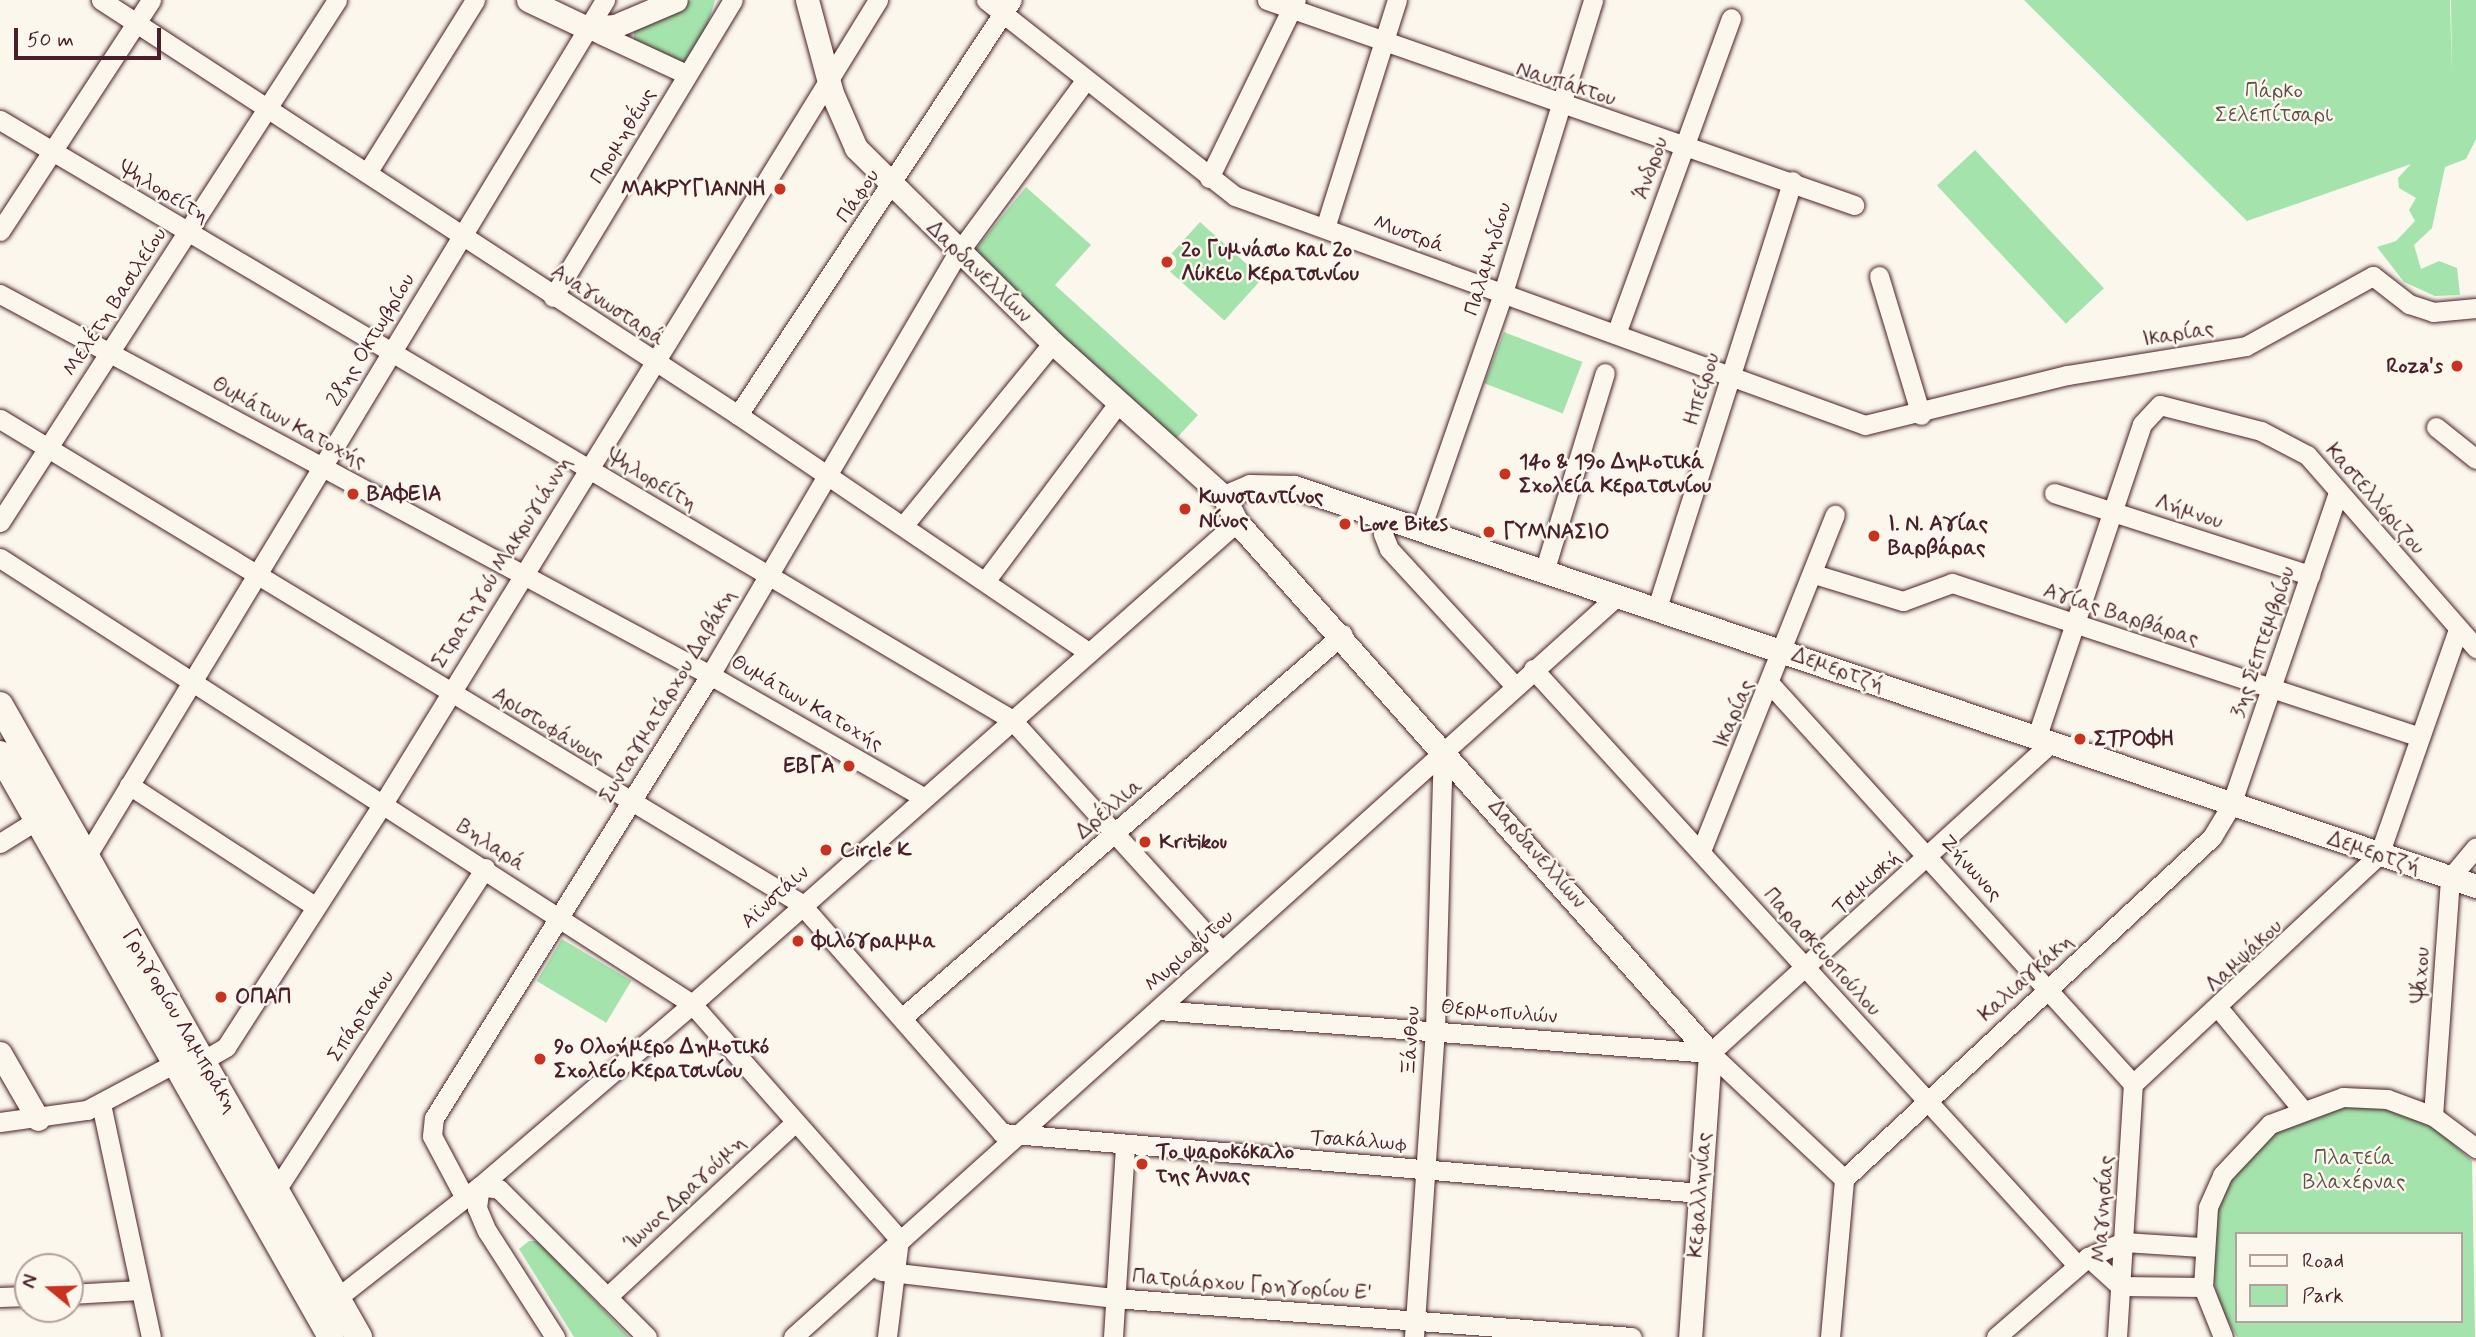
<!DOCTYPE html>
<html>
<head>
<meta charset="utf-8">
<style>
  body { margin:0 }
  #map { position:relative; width:2476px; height:1337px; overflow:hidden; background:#fbf7ec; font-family:Mynerve,sans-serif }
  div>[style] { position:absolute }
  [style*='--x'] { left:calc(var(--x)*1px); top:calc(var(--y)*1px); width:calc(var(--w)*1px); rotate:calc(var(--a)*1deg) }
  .green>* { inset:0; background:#a4e4ac; transform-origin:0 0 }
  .roads { filter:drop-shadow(0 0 2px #4a1f2b) drop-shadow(0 0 2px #4a1f2b) }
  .minor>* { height:19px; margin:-9.5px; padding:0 9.5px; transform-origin:9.5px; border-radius:9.5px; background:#fbf7ec }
  .tertiary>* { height:23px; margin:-11.5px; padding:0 11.5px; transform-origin:11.5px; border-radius:11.5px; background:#fbf7ec }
  .secondary>* { height:26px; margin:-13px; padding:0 13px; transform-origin:13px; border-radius:13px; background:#fbf7ec }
  .dots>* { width:19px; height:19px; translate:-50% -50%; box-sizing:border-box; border:4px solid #fbf7ec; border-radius:50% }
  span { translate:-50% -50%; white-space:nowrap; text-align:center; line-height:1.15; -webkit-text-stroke:5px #fbf7ec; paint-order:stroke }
  .street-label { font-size:21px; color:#4a1f2b }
  .park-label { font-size:21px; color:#60504b }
  .poi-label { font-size:21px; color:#4a1f2b; font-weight:700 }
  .right { translate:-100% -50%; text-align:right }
  .left { translate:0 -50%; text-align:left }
  .legend { position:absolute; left:2235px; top:1232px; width:228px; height:91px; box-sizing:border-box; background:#fbf7ec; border:2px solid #b4a19f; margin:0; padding:9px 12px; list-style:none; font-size:21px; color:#4a1f2b }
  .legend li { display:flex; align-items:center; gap:14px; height:35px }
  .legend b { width:35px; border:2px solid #b4a19f }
  .north { position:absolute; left:14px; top:1253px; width:70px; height:70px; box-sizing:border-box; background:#fbf7ec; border:2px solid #b4a19f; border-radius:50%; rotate:289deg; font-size:19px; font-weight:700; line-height:28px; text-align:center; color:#4a1f2b }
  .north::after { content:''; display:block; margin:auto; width:24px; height:32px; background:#c8321e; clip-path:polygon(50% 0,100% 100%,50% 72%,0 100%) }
  .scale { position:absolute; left:14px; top:28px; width:147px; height:32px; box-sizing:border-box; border:4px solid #4a1f2b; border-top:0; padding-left:9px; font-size:21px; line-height:24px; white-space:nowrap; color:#4a1f2b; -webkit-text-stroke:5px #fbf7ec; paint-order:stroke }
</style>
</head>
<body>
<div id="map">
  <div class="green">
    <div style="clip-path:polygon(692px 0,715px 0,705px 34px,684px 66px,634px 41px,634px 26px)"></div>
    <div style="clip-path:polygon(2024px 0,2450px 0,2452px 75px,2451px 0,2476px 0,2476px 139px,2466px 159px,2445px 167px,2432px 228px,2414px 245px,2421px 269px,2439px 261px,2457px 268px,2460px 295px,2435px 296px,2404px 282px,2377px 247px,2396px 241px,2415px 221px,2409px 210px,2416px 198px,2399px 188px,2398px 178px,2411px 164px,2247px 221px)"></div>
    <div style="left:1975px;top:150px;width:189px;height:52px;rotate:47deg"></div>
    <div style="clip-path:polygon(1026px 187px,1091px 245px,1055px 285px,1198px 415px,1172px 443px,970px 256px)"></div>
    <div style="left:1200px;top:222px;width:84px;height:57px;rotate:42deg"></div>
    <div style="left:1504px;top:332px;width:84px;height:55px;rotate:21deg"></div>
    <div style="left:562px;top:939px;width:81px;height:49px;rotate:31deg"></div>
    <div style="clip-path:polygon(evenodd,2350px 1106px,2396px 1111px,2438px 1130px,2472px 1161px,2475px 1337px,2237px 1337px,2219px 1305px,2210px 1260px,2215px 1214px,2234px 1172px,2265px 1138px,2305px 1115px,2350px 1106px,2236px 1234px,2460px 1234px,2460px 1321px,2236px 1321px,2236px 1234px)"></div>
    <div style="clip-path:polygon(529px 1241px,538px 1241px,629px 1337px,574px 1337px,519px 1249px)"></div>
  </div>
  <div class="roads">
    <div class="minor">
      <div style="--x:101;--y:0;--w:760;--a:33.08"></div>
      <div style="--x:738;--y:415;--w:423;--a:34.1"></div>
      <div style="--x:986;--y:0;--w:317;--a:38.2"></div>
      <div style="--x:1235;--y:196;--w:670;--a:19.98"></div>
      <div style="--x:1865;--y:425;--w:208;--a:-13.9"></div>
      <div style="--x:2067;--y:375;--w:181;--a:-9.2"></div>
      <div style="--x:2246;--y:346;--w:145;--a:-28.9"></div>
      <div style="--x:2373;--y:276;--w:46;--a:37.9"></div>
      <div style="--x:2409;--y:304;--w:25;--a:18"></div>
      <div style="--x:2433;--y:312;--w:43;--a:-5.3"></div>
      <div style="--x:1267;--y:0;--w:622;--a:19.25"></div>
      <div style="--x:587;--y:28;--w:109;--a:24.9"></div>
      <div style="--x:0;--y:120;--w:1175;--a:30.65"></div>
      <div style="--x:1011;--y:719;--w:314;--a:47.8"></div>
      <div style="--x:367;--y:173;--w:204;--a:-58"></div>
      <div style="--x:1209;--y:178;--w:198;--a:-64"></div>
      <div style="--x:1325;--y:228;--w:239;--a:-72.5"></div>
      <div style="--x:0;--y:231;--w:276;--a:-56.8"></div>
      <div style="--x:1879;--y:276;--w:145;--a:73.2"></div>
      <div style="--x:0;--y:294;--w:806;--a:28.22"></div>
      <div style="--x:710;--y:675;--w:245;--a:29.8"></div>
      <div style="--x:553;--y:297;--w:347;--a:-58.8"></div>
      <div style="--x:1616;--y:334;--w:336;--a:-70"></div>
      <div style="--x:738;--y:415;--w:497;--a:-56.6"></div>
      <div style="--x:0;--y:419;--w:935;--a:31.17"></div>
      <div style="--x:800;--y:903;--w:306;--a:48.7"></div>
      <div style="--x:1002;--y:1133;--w:702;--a:4.91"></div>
      <div style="--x:2436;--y:427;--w:51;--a:38.7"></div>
      <div style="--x:2054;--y:493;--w:269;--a:17.8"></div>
      <div style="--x:1386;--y:517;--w:17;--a:100"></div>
      <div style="--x:1383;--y:534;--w:16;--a:68"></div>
      <div style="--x:1389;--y:549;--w:186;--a:47.4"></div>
      <div style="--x:0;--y:522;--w:621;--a:-57.15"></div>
      <div style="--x:903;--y:526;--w:237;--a:-50.7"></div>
      <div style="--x:1421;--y:529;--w:250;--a:-70.8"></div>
      <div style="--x:1503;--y:293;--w:307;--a:-72.9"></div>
      <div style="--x:0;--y:558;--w:823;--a:32.8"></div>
      <div style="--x:692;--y:1004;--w:313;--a:48.6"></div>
      <div style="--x:899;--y:1239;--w:99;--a:97"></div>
      <div style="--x:1544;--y:572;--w:208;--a:-73"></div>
      <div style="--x:1814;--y:574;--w:93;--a:16.9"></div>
      <div style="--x:1903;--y:601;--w:52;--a:-20.2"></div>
      <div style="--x:1952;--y:583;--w:489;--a:18.2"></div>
      <div style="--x:986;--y:580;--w:222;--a:-53.2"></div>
      <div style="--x:1656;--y:611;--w:451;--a:-72.4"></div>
      <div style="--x:1533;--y:669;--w:807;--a:47.61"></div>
      <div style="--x:1771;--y:685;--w:539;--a:47.78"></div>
      <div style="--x:2036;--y:739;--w:332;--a:-71.4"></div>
      <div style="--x:2142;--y:424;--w:26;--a:-47"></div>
      <div style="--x:2160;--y:405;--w:104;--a:14.4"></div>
      <div style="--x:2261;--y:431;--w:52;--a:27.6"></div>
      <div style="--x:2307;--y:455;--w:257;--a:48.8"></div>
      <div style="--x:129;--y:785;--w:223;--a:33.1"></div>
      <div style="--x:0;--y:843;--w:44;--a:-31.9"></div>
      <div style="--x:1701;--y:851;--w:362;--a:-68.3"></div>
      <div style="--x:86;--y:857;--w:1002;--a:-58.8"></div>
      <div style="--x:1158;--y:1010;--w:554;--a:4.45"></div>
      <div style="--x:2220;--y:1010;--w:127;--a:50.4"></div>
      <div style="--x:903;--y:1017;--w:583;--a:-41.04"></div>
      <div style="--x:1710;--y:1053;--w:459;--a:-42.3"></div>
      <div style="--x:1710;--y:1053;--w:184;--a:43.2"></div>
      <div style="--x:202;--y:1061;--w:28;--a:-30"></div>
      <div style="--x:226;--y:1047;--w:292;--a:-57.2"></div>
      <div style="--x:384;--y:802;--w:942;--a:-58.37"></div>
      <div style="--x:2133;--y:1084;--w:336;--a:-43"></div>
      <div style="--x:2379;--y:855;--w:239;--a:-70.7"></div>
      <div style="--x:101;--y:1104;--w:238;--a:77.9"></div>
      <div style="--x:2433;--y:1116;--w:239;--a:-85.9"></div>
      <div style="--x:2450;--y:878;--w:40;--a:-50"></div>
      <div style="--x:0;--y:1122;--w:88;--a:-7.9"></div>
      <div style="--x:87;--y:1110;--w:100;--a:-28.1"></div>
      <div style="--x:1844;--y:1179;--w:502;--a:-42.9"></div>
      <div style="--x:2212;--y:837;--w:37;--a:-59"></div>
      <div style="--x:2231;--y:805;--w:330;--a:-71.1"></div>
      <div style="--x:480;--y:1186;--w:19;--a:9"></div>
      <div style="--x:499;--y:1189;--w:209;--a:45"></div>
      <div style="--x:480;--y:1186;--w:22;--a:98"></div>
      <div style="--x:477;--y:1208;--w:25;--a:67"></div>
      <div style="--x:487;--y:1231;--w:126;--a:57.3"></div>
      <div style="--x:276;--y:1190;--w:384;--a:-57"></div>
      <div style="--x:465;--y:1198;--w:70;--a:-118"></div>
      <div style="--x:432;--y:1136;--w:18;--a:-84"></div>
      <div style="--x:434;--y:1118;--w:522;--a:-58.08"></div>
      <div style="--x:710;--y:675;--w:489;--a:-59.6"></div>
      <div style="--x:958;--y:253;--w:214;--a:-53.6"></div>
      <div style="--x:2088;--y:1257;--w:43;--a:42.2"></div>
      <div style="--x:2120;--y:1286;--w:83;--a:0.7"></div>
      <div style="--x:881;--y:1271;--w:235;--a:6.6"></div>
      <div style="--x:1114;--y:1298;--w:519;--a:4.31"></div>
      <div style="--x:70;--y:1294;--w:70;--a:-3.3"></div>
      <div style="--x:0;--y:1297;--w:28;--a:-2"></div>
      <div style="--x:607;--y:1297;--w:257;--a:-42.9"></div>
      <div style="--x:337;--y:1298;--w:182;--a:-38.1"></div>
      <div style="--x:480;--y:1186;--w:279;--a:-40.6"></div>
      <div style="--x:692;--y:1004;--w:728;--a:-41.49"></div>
      <div style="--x:793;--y:1337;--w:1105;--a:-41.96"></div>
      <div style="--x:1113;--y:1337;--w:191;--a:-86.4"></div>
      <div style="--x:1414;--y:1337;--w:308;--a:-86.1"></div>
      <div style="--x:1435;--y:1030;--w:282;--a:-88.4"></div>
      <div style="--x:1830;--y:1337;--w:159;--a:-84.9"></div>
      <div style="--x:1996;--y:1337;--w:122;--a:-41"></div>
      <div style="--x:2088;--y:1257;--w:39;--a:-23"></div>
      <div style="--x:2124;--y:1242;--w:77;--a:3.7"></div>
      <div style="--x:2117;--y:1337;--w:254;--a:-86.4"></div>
      <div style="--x:2223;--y:1337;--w:54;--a:-111.8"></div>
      <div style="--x:2203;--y:1287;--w:80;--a:-86.4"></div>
      <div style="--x:2208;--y:1207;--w:35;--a:-66"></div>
      <div style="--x:2222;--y:1175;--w:70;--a:-46.7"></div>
      <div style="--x:2270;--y:1124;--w:78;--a:-20.3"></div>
      <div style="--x:2343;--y:1097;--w:44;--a:2.6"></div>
      <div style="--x:2387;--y:1099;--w:49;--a:20.3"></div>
      <div style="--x:2433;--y:1116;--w:54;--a:36.7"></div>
    </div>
    <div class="tertiary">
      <div style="--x:528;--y:0;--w:65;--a:25.4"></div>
      <div style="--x:587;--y:28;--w:28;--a:-4"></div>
      <div style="--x:615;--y:26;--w:66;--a:-23.1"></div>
      <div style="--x:807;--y:0;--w:96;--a:75"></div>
      <div style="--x:832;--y:93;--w:60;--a:66.4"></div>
      <div style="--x:856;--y:148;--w:277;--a:44.7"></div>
      <div style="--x:1053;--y:343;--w:230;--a:42"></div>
      <div style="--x:1224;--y:497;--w:28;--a:63"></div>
      <div style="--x:1237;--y:522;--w:711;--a:48.31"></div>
      <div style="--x:1710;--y:1053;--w:285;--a:94"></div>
      <div style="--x:1224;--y:497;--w:28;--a:-23"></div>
      <div style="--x:1250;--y:486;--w:44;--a:1.3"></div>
      <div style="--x:1294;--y:487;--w:1248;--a:18.65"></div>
      <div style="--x:0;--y:1053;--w:76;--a:60.1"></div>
    </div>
    <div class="secondary">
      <div style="--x:0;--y:705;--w:727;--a:60.4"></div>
      <div style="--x:0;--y:754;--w:670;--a:60.41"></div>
    </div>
  </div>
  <div class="dots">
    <div style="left:780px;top:189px;background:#c8321e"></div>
    <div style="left:1167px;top:262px;background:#c8321e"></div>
    <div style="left:2457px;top:366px;background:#c8321e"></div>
    <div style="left:1505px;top:474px;background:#c8321e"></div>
    <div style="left:353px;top:494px;background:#c8321e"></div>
    <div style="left:1185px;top:509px;background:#c8321e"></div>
    <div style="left:1345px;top:524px;background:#c8321e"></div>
    <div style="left:1489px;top:532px;background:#c8321e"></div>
    <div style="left:1874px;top:536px;background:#c8321e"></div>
    <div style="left:2080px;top:739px;background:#c8321e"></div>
    <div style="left:849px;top:766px;background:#c8321e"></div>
    <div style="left:1145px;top:842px;background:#c8321e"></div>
    <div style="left:826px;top:850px;background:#c8321e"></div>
    <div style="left:798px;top:941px;background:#c8321e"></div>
    <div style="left:221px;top:997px;background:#c8321e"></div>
    <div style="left:540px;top:1059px;background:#c8321e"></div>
    <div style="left:1142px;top:1164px;background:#c8321e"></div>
  </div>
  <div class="street-label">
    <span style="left:1566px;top:84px;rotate:18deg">Ναυπάκτου</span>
    <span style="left:623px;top:136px;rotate:-59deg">Προμηθέως</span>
    <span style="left:1651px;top:168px;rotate:-70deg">Άνδρου</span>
    <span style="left:164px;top:192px;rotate:31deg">Ψηλορείτη</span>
    <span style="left:858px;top:196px;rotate:-56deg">Πάφου</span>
    <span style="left:1409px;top:234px;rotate:20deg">Μυστρά</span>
    <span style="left:1488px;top:259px;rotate:-73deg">Παλαμηδίου</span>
    <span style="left:979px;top:272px;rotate:44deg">Δαρδανελλίων</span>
    <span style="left:115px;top:302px;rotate:-57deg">Μελέτη Βασιλείου</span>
    <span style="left:608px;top:305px;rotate:33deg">Αναγνωσταρά</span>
    <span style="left:2178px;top:334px;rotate:-9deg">Ικαρίας</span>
    <span style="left:371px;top:340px;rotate:-59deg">28ης Οκτωβρίου</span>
    <span style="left:1702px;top:389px;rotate:-72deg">Ηπείρου</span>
    <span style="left:289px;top:423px;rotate:28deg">Θυμάτων Κατοχής</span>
    <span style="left:652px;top:480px;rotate:31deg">Ψηλορείτη</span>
    <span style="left:2375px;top:499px;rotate:49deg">Καστελλόριζου</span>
    <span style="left:2189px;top:512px;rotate:18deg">Λήμνου</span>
    <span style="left:502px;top:562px;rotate:-58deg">Στρατηγού Μακρυγιάννη</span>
    <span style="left:2121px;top:615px;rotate:18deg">Αγίας Βαρβάρας</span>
    <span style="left:2263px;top:642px;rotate:-71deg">3ης Σεπτεμβρίου</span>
    <span style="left:1838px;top:670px;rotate:19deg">Δεμερτζή</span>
    <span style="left:668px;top:696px;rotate:-59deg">Συνταγματάρχου Δαβάκη</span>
    <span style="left:807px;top:703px;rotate:30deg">Θυμάτων Κατοχής</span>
    <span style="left:1734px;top:714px;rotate:-67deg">Ικαρίας</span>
    <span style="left:548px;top:726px;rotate:32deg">Αριστοφάνους</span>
    <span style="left:1109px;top:809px;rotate:-41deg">Δρέλλια</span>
    <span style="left:491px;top:845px;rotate:33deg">Βηλαρά</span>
    <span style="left:2374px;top:853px;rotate:18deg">Δεμερτζή</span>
    <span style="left:1537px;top:854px;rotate:49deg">Δαρδανελλίων</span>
    <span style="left:1971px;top:868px;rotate:48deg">Ζήνωνος</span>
    <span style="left:1867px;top:883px;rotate:-42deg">Τσιμισκή</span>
    <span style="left:775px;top:897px;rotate:-42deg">Αϊνστάιν</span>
    <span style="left:1189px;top:951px;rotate:-42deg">Μυριοφύτου</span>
    <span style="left:1822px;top:952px;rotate:48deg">Παρασκευοπούλου</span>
    <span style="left:2244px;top:956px;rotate:-43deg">Λαμψάκου</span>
    <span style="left:2421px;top:975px;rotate:-86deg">Ψάχου</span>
    <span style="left:2026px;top:978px;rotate:-42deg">Καλιαγκάκη</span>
    <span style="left:1499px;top:1012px;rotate:5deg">Θερμοπυλών</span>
    <span style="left:361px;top:1016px;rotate:-57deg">Σπάρτακου</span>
    <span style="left:180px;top:1021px;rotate:60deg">Γρηγορίου Λαμπράκη</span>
    <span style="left:1411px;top:1041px;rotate:-87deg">Ξάνθου</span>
    <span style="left:1359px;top:1141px;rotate:4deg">Τσακάλωφ</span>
    <span style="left:685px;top:1193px;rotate:-43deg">Ίωνος Δραγούμη</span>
    <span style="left:1700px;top:1195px;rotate:-86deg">Κεφαλληνίας</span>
    <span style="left:2103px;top:1209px;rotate:-86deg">Μαγνησίας</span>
    <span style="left:1252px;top:1285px;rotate:4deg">Πατριάρχου Γρηγορίου Ε'</span>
  </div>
  <div class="park-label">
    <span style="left:2274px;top:103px">Πάρκο<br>Σελεπίτσαρι</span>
    <span style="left:2354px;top:1170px">Πλατεία<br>Βλαχέρνας</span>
  </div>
  <div class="poi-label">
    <span class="right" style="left:766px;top:189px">ΜΑΚΡΥΓΙΑΝΝΗ</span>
    <span class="left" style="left:1181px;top:262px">2ο Γυμνάσιο και 2ο<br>Λύκειο Κερατσινίου</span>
    <span class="right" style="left:2443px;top:366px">Roza's</span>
    <span class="left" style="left:1519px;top:474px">14ο &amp; 19ο Δημοτικά<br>Σχολεία Κερατσινίου</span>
    <span class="left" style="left:367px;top:494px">ΒΑΦΕΙΑ</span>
    <span class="left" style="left:1199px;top:509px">Κωνσταντίνος<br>Νίνος</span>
    <span class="left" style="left:1359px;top:524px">Love Bites</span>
    <span class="left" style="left:1888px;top:536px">Ι. Ν. Αγίας<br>Βαρβάρας</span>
    <span class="left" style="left:1503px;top:532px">ΓΥΜΝΑΣΙΟ</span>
    <span class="left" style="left:2094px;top:739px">ΣΤΡΟΦΗ</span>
    <span class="right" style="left:835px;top:766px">ΕΒΓΑ</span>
    <span class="left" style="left:1159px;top:842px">Kritikou</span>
    <span class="left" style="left:840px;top:850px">Circle K</span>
    <span class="left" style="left:812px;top:941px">Φιλόγραμμα</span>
    <span class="left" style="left:235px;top:997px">ΟΠΑΠ</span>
    <span class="left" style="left:554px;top:1059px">9ο Ολοήμερο Δημοτικό<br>Σχολείο Κερατσινίου</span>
    <span class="left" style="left:1156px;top:1164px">Το ψαροκόκαλο<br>της Άννας</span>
  </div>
  <ul class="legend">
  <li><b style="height:9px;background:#fbf7ec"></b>Road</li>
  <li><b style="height:19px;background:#a4e4ac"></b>Park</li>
  </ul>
  <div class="north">N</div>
  <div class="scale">50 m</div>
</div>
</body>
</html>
